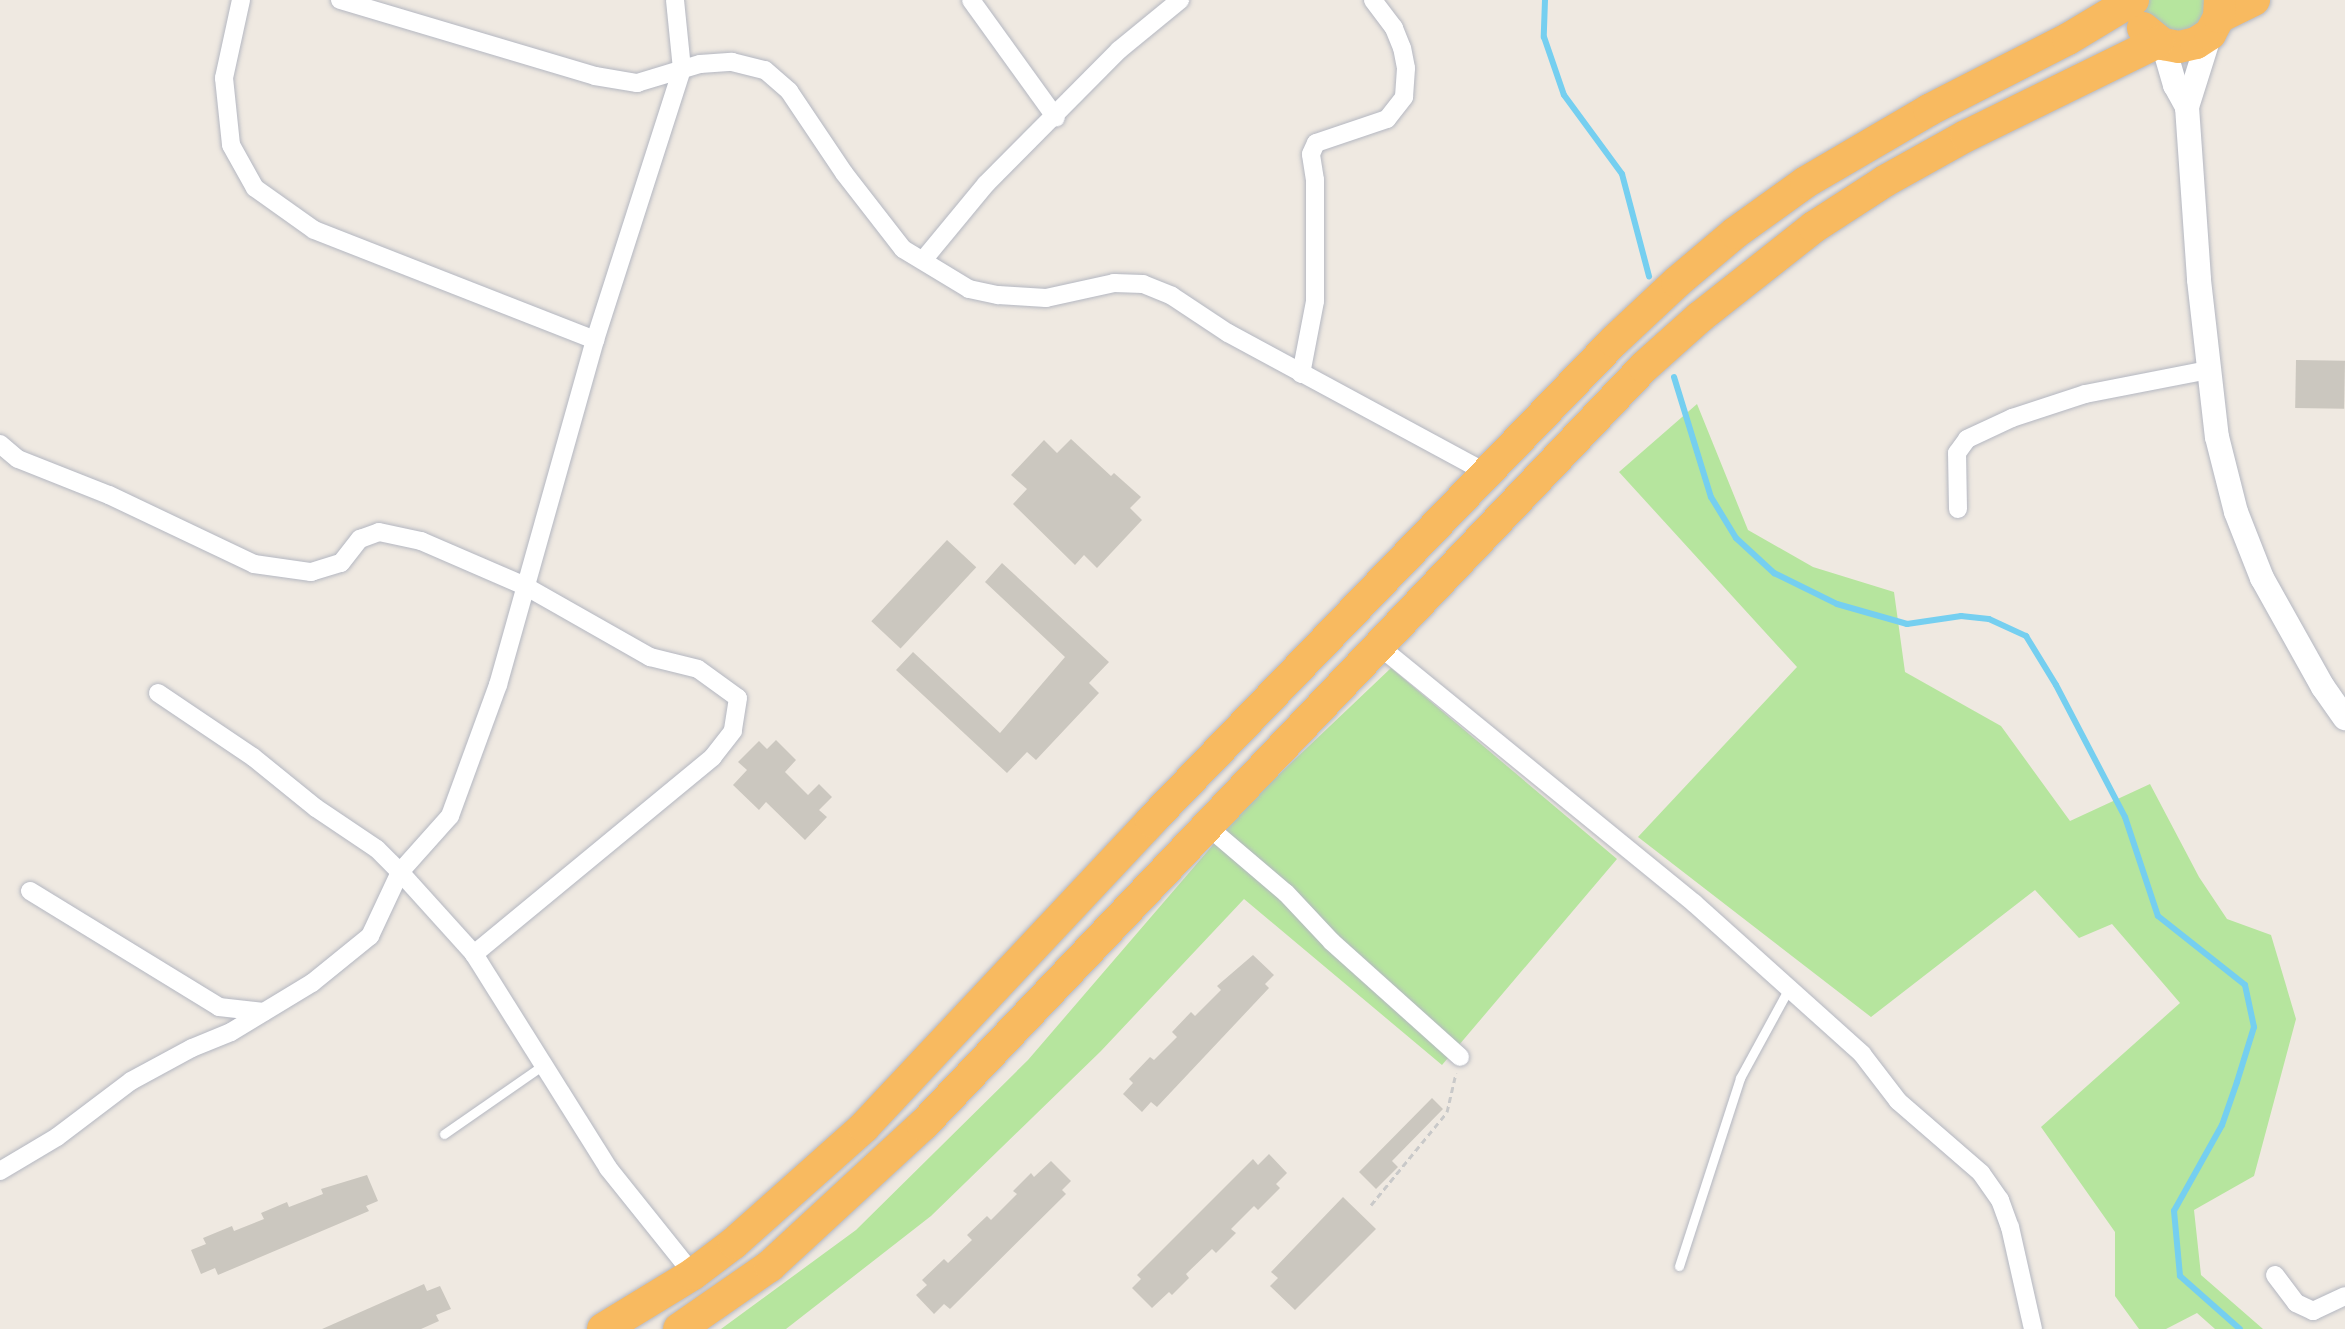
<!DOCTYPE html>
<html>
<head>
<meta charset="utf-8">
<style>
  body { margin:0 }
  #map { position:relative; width:2345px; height:1329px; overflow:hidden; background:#efe9e1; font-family:Figtree,sans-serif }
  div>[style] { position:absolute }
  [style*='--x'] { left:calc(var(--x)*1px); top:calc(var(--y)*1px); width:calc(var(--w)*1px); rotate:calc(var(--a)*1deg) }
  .green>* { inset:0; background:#b6e59e }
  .stream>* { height:6px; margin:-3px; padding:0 3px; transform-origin:3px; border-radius:3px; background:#75cff0 }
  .building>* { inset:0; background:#cbc7bf; transform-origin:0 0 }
  .path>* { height:3px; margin-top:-1.5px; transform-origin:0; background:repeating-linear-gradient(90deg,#c9c9c9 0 6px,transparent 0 10px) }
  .roads { filter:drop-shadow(0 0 2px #b4b7c1) drop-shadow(0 0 2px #b4b7c1) }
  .service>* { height:9px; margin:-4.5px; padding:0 4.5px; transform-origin:4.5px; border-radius:4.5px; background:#fff }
  .minor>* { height:18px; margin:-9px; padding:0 9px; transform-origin:9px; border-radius:9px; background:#fff }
  .tertiary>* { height:24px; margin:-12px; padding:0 12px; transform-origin:12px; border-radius:12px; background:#fff }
  .trunk>* { height:32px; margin:-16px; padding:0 16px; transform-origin:16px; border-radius:16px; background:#f8ba60 }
  span { translate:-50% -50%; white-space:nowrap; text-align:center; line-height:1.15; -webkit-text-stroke:6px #fff; paint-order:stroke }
</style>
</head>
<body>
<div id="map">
  <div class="green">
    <div style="clip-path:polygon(2143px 0,2206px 0,2207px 7px,2189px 40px,2142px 18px)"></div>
    <div style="clip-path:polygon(1697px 404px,1748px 530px,1813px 567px,1894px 592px,1905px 672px,2001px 726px,2070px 821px,2150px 784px,2199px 877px,2227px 919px,2271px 935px,2296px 1019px,2254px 1176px,2194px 1210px,2201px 1275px,2263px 1329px,2215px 1329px,2197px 1313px,2166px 1329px,2139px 1329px,2115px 1296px,2115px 1232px,2041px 1127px,2180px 1003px,2112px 924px,2079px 938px,2035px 890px,1871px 1017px,1638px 837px,1797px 667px,1619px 472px)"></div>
    <div style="clip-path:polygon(1391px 668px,1617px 859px,1442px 1065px,1244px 899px,1101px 1051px,931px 1216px,786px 1329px,721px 1329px,856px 1230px,1028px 1060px,1249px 803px)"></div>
  </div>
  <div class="stream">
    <div style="--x:1545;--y:0;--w:37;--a:92"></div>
    <div style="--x:1544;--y:37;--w:61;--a:71"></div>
    <div style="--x:1564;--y:95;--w:98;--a:53.7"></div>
    <div style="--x:1622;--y:174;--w:106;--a:75.2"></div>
    <div style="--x:1674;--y:377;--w:126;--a:72.9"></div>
    <div style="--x:1711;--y:497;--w:48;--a:58.6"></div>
    <div style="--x:1736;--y:538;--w:52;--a:42.6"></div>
    <div style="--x:1774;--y:573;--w:70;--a:26.2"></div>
    <div style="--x:1837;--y:604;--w:73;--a:15.9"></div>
    <div style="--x:1907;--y:624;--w:55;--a:-8.4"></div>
    <div style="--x:1961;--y:616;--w:28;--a:6"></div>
    <div style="--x:1989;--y:619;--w:41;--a:24.7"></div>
    <div style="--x:2026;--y:636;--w:57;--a:58.5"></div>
    <div style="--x:2056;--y:685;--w:149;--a:62.4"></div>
    <div style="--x:2125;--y:817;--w:104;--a:71.6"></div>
    <div style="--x:2158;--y:916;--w:111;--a:38.4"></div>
    <div style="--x:2245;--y:985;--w:43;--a:77.9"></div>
    <div style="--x:2254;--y:1027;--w:58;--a:107.2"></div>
    <div style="--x:2237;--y:1082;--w:46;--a:109.2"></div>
    <div style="--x:2222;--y:1125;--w:98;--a:119.2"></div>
    <div style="--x:2174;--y:1211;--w:65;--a:84.7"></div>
    <div style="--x:2180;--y:1276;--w:80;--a:41.5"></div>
  </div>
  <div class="building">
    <div style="left:2296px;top:360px;width:49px;height:48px;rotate:1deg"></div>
    <div style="clip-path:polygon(1071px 439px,1111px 476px,1114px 473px,1141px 497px,1130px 508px,1142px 520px,1097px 568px,1084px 555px,1075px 565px,1013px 504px,1027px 489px,1011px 475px,1044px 440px,1057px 453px)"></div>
    <div style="left:947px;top:540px;width:40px;height:111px;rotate:43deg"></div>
    <div style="clip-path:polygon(1002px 563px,1109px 662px,1089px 683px,1099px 693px,1036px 760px,1027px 752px,1007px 773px,896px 670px,913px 652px,1000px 733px,1065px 657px,985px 582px)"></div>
    <div style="clip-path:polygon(776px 740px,796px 760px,785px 772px,808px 795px,819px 784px,832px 797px,819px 810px,827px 817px,805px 840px,766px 802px,759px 810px,733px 785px,747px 770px,738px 762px,759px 741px,767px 749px)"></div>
    <div style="clip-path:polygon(1253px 955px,1274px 975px,1265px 984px,1269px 988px,1157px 1107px,1151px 1102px,1142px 1112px,1123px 1094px,1133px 1083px,1129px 1079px,1150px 1057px,1154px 1060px,1177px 1037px,1172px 1032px,1191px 1012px,1195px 1016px,1221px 990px,1217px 986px)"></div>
    <div style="clip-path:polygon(1432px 1098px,1443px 1109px,1392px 1161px,1398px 1167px,1376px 1189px,1359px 1172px)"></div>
    <div style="clip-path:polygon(1269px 1154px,1287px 1173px,1276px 1184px,1280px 1188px,1258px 1210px,1254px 1206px,1231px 1229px,1236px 1233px,1216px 1253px,1212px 1249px,1186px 1274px,1189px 1278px,1172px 1295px,1169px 1292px,1152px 1308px,1132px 1288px,1141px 1279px,1137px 1275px,1253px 1159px,1258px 1165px)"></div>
    <div style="clip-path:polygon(1051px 1161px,1071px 1181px,1062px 1190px,1066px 1194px,950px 1309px,944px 1304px,934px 1314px,916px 1295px,927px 1285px,922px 1280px,944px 1259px,948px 1263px,972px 1240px,967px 1235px,987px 1216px,991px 1220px,1017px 1194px,1013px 1191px,1031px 1173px,1034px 1177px)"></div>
    <div style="clip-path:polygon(367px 1175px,378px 1201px,366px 1206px,369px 1211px,218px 1275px,215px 1268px,201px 1274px,191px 1250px,206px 1244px,203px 1238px,232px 1226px,234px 1231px,264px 1219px,261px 1213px,287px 1202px,289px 1207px,323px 1194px,321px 1189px)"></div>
    <div style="clip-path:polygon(1343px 1197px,1376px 1229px,1295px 1310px,1270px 1286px,1278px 1278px,1271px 1272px)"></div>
    <div style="clip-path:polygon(424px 1284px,427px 1291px,440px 1286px,451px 1309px,436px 1315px,439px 1321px,421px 1329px,322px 1329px)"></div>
  </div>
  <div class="path">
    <div style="--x:1371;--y:1205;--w:120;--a:-50.7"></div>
    <div style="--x:1447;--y:1112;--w:40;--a:-77"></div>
  </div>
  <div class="roads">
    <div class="service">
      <div style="--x:444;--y:1134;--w:124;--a:-34.8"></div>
      <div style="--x:1679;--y:1266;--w:198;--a:-72"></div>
      <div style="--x:1740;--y:1078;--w:100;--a:-61.4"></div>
    </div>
    <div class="minor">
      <div style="--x:241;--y:0;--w:80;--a:102.3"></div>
      <div style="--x:224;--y:78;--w:67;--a:84"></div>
      <div style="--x:231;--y:145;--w:49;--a:60.8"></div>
      <div style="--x:255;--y:188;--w:72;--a:35.4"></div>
      <div style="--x:314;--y:230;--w:302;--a:21.4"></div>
      <div style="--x:340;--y:0;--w:266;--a:16.6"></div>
      <div style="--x:595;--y:76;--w:43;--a:9.5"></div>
      <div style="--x:637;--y:83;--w:66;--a:-16.8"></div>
      <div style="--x:700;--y:64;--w:32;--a:-4"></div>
      <div style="--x:732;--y:62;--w:34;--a:14"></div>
      <div style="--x:765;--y:70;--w:32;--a:41"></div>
      <div style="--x:789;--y:91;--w:99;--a:56.1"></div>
      <div style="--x:844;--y:173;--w:96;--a:52.2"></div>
      <div style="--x:903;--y:249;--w:77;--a:31.2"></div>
      <div style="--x:969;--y:289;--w:30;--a:12"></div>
      <div style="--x:998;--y:295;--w:48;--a:3.6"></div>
      <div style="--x:1046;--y:298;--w:70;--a:-12.4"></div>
      <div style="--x:1114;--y:283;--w:29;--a:2"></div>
      <div style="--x:1143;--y:284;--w:31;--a:22"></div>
      <div style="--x:1172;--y:296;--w:67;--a:33.5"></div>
      <div style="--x:1228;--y:333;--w:294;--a:28.4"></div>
      <div style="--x:971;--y:0;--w:145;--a:54.2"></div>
      <div style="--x:924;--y:259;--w:97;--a:-50.4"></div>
      <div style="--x:986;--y:184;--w:189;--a:-45.2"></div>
      <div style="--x:1119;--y:50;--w:79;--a:-39.3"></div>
      <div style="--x:1301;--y:374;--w:74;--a:-79.1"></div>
      <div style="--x:1315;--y:301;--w:121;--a:-90"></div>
      <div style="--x:1315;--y:180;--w:26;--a:-99"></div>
      <div style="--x:1311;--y:154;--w:12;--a:-66"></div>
      <div style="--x:1316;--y:143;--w:75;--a:-18.7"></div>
      <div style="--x:1387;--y:119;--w:28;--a:-52"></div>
      <div style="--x:1404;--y:97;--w:29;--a:-86"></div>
      <div style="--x:1406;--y:68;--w:20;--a:-101"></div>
      <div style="--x:1402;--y:48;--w:22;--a:-112"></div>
      <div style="--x:1394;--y:28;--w:35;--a:-127"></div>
      <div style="--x:0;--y:444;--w:23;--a:40"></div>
      <div style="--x:18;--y:459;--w:98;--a:21.6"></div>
      <div style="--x:109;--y:495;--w:161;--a:25.4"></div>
      <div style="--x:254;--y:564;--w:58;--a:8"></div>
      <div style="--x:311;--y:572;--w:31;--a:-17"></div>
      <div style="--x:341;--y:563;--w:31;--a:-52"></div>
      <div style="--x:360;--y:539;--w:20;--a:-20"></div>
      <div style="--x:379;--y:532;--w:43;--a:12.1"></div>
      <div style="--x:421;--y:541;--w:113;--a:23.4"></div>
      <div style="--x:525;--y:586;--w:144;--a:29.6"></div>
      <div style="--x:650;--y:657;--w:49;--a:14"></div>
      <div style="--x:698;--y:669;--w:49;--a:35.9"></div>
      <div style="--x:738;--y:698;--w:33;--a:99"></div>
      <div style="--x:733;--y:731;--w:33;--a:128"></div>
      <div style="--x:713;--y:757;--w:310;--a:140.5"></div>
      <div style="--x:1958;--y:509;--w:56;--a:-91"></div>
      <div style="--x:1957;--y:453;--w:17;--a:-54"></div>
      <div style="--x:1967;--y:439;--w:50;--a:-25"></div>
      <div style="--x:2012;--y:418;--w:77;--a:-18.2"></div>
      <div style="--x:2085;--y:394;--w:125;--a:-11"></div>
      <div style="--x:1379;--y:646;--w:407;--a:39.2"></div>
      <div style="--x:1694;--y:903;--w:226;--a:41.9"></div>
      <div style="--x:1862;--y:1054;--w:59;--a:52.5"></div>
      <div style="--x:1898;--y:1101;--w:110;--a:40.9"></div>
      <div style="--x:1981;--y:1173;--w:33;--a:55"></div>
      <div style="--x:2000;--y:1200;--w:29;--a:70"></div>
      <div style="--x:2010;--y:1227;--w:105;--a:77.3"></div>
      <div style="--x:158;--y:693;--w:115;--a:34"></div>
      <div style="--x:253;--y:757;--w:81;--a:39"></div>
      <div style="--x:316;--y:808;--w:73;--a:33.9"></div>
      <div style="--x:377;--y:849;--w:33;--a:45"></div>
      <div style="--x:400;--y:872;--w:110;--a:47.9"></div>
      <div style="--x:474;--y:954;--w:252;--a:57.9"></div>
      <div style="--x:608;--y:1168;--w:136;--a:51.3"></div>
      <div style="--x:1206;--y:825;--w:105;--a:40.4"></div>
      <div style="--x:1286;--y:893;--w:67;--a:46.8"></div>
      <div style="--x:1332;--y:942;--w:172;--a:41.9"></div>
      <div style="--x:30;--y:891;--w:222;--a:31.5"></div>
      <div style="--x:219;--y:1007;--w:45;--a:6.3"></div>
      <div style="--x:0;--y:1171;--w:66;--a:-30.8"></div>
      <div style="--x:57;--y:1137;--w:93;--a:-37.1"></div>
      <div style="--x:131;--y:1081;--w:69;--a:-28.4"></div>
      <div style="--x:192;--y:1048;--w:42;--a:-22.3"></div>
      <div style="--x:231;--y:1032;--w:95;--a:-31.2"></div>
      <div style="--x:312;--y:983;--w:75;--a:-39"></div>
      <div style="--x:370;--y:936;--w:71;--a:-64.9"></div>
      <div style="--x:400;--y:872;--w:75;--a:-48.2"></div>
      <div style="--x:450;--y:816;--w:140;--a:-69.9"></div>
      <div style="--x:498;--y:685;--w:358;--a:-74.3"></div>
      <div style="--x:595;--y:340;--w:285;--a:-72.2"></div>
      <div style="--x:682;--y:69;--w:69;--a:-95.8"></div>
      <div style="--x:2275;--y:1275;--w:35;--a:53"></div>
      <div style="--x:2296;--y:1303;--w:19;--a:25"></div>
      <div style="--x:2313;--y:1311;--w:35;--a:-25"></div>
    </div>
    <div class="tertiary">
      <div style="--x:2210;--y:34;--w:77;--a:107.5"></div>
      <div style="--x:2187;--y:107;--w:173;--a:86"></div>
      <div style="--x:2199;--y:280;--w:158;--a:83.5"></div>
      <div style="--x:2217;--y:437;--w:77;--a:75.8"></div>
      <div style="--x:2236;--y:512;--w:71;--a:68.5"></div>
      <div style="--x:2262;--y:578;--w:125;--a:60.8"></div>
      <div style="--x:2323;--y:687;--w:38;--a:55"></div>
      <div style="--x:2163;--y:44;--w:43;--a:73.7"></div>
      <div style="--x:2175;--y:85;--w:25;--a:61"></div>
    </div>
    <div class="trunk">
      <div style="--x:2219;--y:17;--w:39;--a:-26"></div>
      <div style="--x:2143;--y:28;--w:26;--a:39"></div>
      <div style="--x:2163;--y:44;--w:16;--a:11"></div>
      <div style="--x:2179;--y:47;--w:17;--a:-13"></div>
      <div style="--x:2196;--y:43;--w:17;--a:-33"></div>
      <div style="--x:2210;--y:34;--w:19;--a:-62"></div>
      <div style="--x:2219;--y:17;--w:17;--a:-87"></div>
      <div style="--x:603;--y:1329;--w:105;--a:-31.4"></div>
      <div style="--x:693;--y:1274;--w:51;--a:-37.1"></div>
      <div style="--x:734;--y:1243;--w:174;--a:-41.7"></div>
      <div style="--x:864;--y:1127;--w:420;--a:-46.8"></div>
      <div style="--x:1151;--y:821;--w:667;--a:-46.03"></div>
      <div style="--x:1614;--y:341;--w:86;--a:-43.1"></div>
      <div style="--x:1677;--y:282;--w:76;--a:-40.2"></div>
      <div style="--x:1735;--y:233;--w:87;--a:-35.7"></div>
      <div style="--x:1806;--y:182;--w:143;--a:-30.3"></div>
      <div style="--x:1929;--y:110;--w:156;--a:-27.1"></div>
      <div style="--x:2068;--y:39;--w:76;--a:-31"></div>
      <div style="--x:679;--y:1329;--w:111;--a:-34.7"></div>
      <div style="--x:770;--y:1266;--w:208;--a:-42.7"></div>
      <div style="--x:923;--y:1125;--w:1046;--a:-46.43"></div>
      <div style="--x:1644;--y:367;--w:75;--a:-41.8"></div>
      <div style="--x:1700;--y:317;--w:145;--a:-38.3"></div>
      <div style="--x:1814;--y:227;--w:85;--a:-32.9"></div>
      <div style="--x:1885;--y:181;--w:93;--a:-29.1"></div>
      <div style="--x:1966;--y:136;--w:214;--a:-26.1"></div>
    </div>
  </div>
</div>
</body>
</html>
